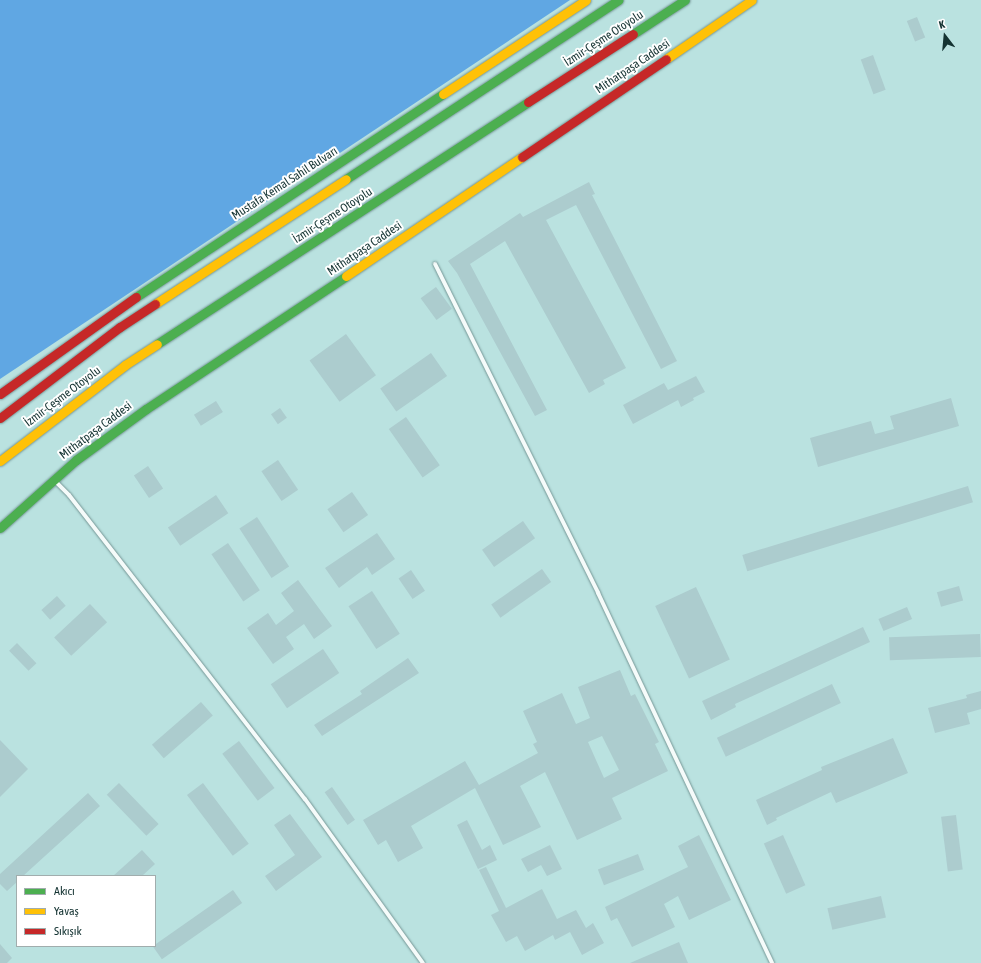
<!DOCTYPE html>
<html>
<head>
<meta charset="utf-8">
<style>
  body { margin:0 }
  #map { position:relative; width:981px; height:963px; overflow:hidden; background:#bae2e0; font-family:"Asap Condensed",sans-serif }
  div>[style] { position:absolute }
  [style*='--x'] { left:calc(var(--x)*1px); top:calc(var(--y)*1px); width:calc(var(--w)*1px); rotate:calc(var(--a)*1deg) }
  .water>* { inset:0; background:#60a7e3 }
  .building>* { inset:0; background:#acccce; transform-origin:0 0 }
  .roads { filter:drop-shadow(0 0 1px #769796) drop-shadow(0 0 1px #769796) }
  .lane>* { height:4px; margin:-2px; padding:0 2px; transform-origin:2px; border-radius:2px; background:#f5fbfa }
  .fast>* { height:9px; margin:-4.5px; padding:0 4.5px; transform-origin:4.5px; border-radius:4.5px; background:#4caf50 }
  .slow>* { height:9px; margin:-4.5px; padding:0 4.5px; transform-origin:4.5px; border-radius:4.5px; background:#ffc107 }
  .jam>* { height:9px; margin:-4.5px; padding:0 4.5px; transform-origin:4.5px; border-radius:4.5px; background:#c62828 }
  span { translate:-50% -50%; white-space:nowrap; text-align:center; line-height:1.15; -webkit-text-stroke:4px #fff; paint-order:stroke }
  .street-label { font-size:12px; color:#143332 }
  .legend { position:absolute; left:16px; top:875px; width:140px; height:72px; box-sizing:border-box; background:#fff; border:1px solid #a1adad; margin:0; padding:5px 7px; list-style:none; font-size:12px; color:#143332 }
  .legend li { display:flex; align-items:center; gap:8px; height:20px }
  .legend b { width:20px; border:1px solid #a1adad }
  .north { position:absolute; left:925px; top:16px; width:40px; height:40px; -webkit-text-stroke:3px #fff; paint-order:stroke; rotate:344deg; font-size:11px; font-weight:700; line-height:16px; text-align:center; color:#143332 }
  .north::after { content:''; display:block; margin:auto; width:14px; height:18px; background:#143332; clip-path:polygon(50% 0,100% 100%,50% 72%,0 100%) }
</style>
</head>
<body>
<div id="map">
  <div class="water">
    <div style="clip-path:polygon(0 0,570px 0,0 379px)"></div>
  </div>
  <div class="building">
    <div style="left:917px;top:17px;width:22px;height:11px;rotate:68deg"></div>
    <div style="left:873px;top:55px;width:37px;height:13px;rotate:70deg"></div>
    <div style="clip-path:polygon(589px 182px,595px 194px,592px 195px,677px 361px,661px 369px,576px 205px,546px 220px,626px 368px,603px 380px,605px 384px,589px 393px,505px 241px,470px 264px,547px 410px,535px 416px,457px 273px,448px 261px,520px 213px,523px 217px)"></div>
    <div style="left:436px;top:287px;width:27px;height:19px;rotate:54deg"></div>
    <div style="left:346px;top:334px;width:51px;height:45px;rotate:54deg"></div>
    <div style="left:431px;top:353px;width:28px;height:62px;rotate:55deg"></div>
    <div style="clip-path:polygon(696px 376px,705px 392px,693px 398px,694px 400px,681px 407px,678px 400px,633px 424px,623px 405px,664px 383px,668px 390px)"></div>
    <div style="clip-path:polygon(951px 398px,959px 426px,818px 467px,810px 438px,871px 421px,875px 434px,894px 429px,890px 416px)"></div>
    <div style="left:216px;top:401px;width:13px;height:26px;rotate:58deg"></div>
    <div style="left:280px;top:408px;width:12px;height:11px;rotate:55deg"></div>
    <div style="left:406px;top:417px;width:59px;height:21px;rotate:55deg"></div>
    <div style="left:278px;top:460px;width:36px;height:20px;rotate:56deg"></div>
    <div style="left:148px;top:466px;width:27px;height:17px;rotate:56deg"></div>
    <div style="left:968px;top:486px;width:17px;height:236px;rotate:73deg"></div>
    <div style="left:352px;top:492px;width:28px;height:30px;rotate:55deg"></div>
    <div style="left:216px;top:495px;width:22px;height:58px;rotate:56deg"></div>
    <div style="left:257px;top:517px;width:59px;height:21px;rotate:57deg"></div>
    <div style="left:523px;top:521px;width:21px;height:50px;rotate:55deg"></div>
    <div style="clip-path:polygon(377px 533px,395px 559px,372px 575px,367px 567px,339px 588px,325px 568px)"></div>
    <div style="left:228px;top:543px;width:57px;height:20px;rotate:56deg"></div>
    <div style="left:542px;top:569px;width:16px;height:62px;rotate:55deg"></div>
    <div style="left:411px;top:570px;width:25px;height:15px;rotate:56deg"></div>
    <div style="clip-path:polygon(298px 580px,332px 626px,314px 639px,304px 624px,286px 637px,294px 649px,273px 664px,247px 628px,268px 613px,276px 625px,294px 611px,281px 593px)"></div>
    <div style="left:959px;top:586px;width:15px;height:23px;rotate:74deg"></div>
    <div style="left:696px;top:587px;width:80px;height:45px;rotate:65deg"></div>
    <div style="left:372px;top:591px;width:51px;height:28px;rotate:57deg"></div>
    <div style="left:57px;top:596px;width:13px;height:21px;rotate:48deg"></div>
    <div style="left:90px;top:604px;width:25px;height:49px;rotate:47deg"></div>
    <div style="left:907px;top:607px;width:13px;height:31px;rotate:67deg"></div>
    <div style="clip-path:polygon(863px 627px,870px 642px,735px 704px,736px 707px,711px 720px,702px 701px)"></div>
    <div style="left:980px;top:634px;width:23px;height:91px;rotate:88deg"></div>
    <div style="left:17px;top:643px;width:28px;height:11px;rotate:46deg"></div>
    <div style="left:323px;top:649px;width:29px;height:63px;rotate:56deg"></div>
    <div style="clip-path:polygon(408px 658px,419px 673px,322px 736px,314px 725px,362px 694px,360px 691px)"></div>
    <div style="clip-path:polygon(evenodd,620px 670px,631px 696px,635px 694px,659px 742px,655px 744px,668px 771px,612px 798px,622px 819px,577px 840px,545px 772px,520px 786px,541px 827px,503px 845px,475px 788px,411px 826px,423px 848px,398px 862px,386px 840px,378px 845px,363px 820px,465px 761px,479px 785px,538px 753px,533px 744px,537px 742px,523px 711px,562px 693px,576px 724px,590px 718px,578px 687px,620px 670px,602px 736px,619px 770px,604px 778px,588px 742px,602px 736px)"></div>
    <div style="left:832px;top:684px;width:21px;height:127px;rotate:65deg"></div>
    <div style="clip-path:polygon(981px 691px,981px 709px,967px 713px,970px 724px,935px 733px,928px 708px,967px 698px,966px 695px)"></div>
    <div style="left:201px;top:702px;width:18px;height:65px;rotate:49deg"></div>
    <div style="clip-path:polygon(893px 738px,908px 773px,836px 803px,831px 792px,776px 818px,777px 820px,767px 825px,756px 800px,822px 770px,821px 767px)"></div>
    <div style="clip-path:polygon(0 740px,28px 769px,0 797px)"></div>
    <div style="left:239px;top:741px;width:59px;height:21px;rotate:53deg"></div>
    <div style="left:119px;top:783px;width:57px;height:17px;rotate:46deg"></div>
    <div style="left:203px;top:783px;width:76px;height:20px;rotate:53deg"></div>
    <div style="left:332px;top:787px;width:40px;height:9px;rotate:55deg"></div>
    <div style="clip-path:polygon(88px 793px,100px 806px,23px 876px,17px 876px,17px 882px,7px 891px,0 884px,0 874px)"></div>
    <div style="clip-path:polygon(290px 814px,322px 857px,276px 891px,265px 876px,295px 855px,274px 825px)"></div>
    <div style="left:956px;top:815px;width:55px;height:15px;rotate:83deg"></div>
    <div style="clip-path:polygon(467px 820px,482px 850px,490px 845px,497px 860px,478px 869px,457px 825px)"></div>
    <div style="clip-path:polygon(699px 835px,731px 900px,689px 920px,678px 896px,664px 904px,675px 927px,632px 947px,617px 918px,611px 921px,605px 907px,688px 867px,678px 846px)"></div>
    <div style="left:783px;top:835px;width:55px;height:21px;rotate:66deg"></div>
    <div style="clip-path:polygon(550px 845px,562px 869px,547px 876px,541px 865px,528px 872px,521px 859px)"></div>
    <div style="clip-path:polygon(142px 850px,155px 864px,142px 876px,113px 876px)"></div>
    <div style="left:638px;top:854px;width:17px;height:43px;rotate:69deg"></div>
    <div style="clip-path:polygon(486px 867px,506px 908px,542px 889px,557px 919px,576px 910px,586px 928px,593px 923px,604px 943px,582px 955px,570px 932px,555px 940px,553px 935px,525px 951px,517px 936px,506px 942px,491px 915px,499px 911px,479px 870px)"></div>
    <div style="left:233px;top:890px;width:16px;height:98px;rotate:55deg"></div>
    <div style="left:881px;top:896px;width:22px;height:55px;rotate:77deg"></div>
    <div style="clip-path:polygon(679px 942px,688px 963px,630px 963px)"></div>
    <div style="clip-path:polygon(0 944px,12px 958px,7px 963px,0 963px)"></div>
  </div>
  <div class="roads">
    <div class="lane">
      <div style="--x:435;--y:264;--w:367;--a:63.6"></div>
      <div style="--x:598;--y:593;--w:409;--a:64.8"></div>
      <div style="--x:55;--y:481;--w:20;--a:45"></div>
      <div style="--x:69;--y:495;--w:385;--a:52.2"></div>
      <div style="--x:305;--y:799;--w:202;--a:54.3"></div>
    </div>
    <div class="fast">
      <div style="--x:633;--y:34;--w:62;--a:-33.2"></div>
      <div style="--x:346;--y:179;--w:326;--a:-33.3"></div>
      <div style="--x:136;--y:297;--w:368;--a:-33.5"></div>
      <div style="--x:157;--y:344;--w:443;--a:-33.1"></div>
      <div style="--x:0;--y:528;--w:102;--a:-41.8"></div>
      <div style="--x:76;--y:460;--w:87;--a:-36.1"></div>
      <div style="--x:146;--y:409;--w:240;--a:-33.6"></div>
    </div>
    <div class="slow">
      <div style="--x:666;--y:59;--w:104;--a:-34.5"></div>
      <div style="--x:443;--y:94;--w:171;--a:-33.3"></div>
      <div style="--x:346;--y:276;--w:212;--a:-34.1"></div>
      <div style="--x:155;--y:304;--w:228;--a:-33.2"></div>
      <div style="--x:0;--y:461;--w:158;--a:-37.5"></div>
      <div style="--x:125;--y:365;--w:38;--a:-33"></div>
    </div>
    <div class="jam">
      <div style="--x:528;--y:102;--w:125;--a:-32.9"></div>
      <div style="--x:522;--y:157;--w:174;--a:-34.2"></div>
      <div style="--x:0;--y:394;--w:167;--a:-35.5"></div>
      <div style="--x:0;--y:418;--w:151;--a:-37.2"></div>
      <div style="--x:120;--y:327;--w:42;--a:-33.3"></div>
    </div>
  </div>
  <div class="street-label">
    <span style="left:604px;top:39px;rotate:-33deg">İzmir-Çeşme Otoyolu</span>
    <span style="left:633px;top:67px;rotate:-34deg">Mithatpaşa Caddesi</span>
    <span style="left:285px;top:184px;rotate:-33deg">Mustafa Kemal Sahil Bulvarı</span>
    <span style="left:333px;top:216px;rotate:-33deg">İzmir-Çeşme Otoyolu</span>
    <span style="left:365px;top:249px;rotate:-34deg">Mithatpaşa Caddesi</span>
    <span style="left:63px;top:397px;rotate:-37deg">İzmir-Çeşme Otoyolu</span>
    <span style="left:96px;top:431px;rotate:-37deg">Mithatpaşa Caddesi</span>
  </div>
  <ul class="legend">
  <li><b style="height:5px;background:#4caf50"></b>Akıcı</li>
  <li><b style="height:5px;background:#ffc107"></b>Yavaş</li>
  <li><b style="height:5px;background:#c62828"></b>Sıkışık</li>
  </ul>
  <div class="north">K</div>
</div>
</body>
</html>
